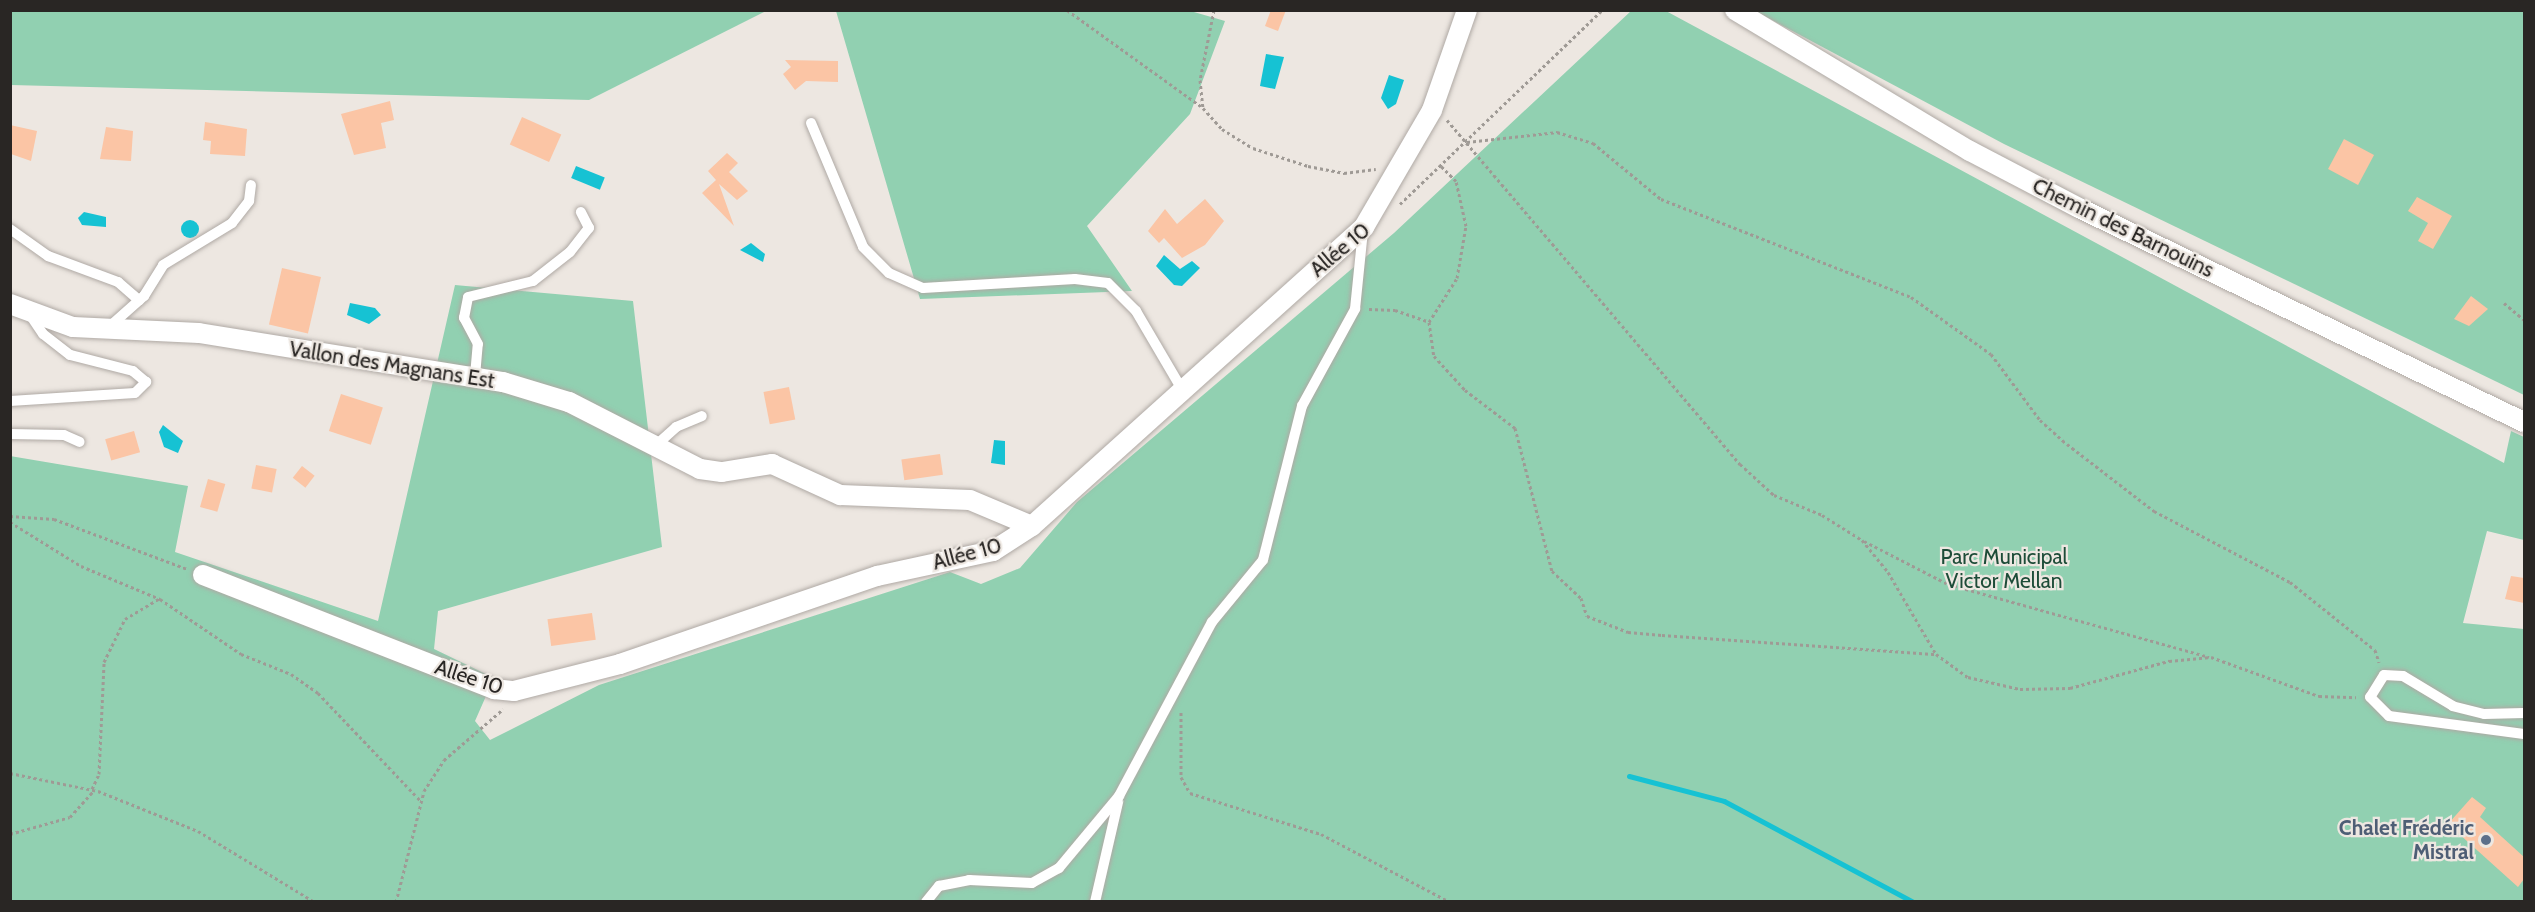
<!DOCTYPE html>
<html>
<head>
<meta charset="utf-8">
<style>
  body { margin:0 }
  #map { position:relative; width:2535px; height:912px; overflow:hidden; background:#ede7e1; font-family:Cabin,sans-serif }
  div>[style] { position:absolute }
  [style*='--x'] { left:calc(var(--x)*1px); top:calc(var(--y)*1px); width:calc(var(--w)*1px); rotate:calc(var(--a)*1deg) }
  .green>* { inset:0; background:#91d0b1 }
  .water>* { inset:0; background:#16c2d3; transform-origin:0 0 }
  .round { border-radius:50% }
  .stream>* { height:5px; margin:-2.5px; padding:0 2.5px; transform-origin:2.5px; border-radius:2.5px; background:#16c2d3 }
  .building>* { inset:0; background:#fbc5a5; transform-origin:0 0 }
  .path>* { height:3px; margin-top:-1.5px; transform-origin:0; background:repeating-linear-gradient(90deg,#9f9a95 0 3px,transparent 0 6px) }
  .roads { filter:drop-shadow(0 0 2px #afa9a4) drop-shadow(0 0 2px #afa9a4) }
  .service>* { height:10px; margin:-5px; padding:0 5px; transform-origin:5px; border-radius:5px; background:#fff }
  .minor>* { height:20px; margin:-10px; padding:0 10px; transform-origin:10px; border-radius:10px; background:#fff }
  .dots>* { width:16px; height:16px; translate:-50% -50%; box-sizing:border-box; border:3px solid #ede7e1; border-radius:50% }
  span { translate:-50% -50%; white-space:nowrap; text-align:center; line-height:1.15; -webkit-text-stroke:4.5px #ede7e1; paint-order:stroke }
  .street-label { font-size:21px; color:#292624 }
  .park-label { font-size:21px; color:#1d4c38 }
  .service-label { font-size:21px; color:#4e5e75; font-weight:700 }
  .right { translate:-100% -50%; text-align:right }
  .frame { position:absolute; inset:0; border:12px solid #292624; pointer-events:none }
</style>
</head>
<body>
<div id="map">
  <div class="green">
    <div style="clip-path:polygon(11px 10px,766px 10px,766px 11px,589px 100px,11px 85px)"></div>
    <div style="clip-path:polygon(1187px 10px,1225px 21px,1190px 114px,1087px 226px,1132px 291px,920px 299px,836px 11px)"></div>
    <div style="clip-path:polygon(1631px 11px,1666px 11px,2504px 463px,2511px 431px,2524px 437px,2524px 540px,2487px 531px,2463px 623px,2524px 629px,2524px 901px,11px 901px,10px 456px,188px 486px,175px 552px,378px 621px,455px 285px,633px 301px,662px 547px,438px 611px,434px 649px,494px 678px,475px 721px,490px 740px,599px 685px,950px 572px,981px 584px,1020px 568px,1077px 502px,1394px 233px)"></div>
    <div style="clip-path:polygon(1755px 11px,2524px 11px,2524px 395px,2004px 144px)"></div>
  </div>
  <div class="water">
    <div style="clip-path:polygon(1266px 54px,1284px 57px,1275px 89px,1260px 86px)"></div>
    <div style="clip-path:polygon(1389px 75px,1404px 80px,1396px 104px,1388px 109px,1381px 98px)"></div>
    <div style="left:576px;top:166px;width:31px;height:13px;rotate:22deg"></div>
    <div style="clip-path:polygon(84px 212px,106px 217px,106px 227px,82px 225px,78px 218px)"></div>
    <div class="round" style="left:181px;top:220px;width:18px;height:18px"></div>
    <div style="clip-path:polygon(751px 243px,765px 254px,763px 262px,740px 250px)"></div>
    <div style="clip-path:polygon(1164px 255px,1180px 269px,1192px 261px,1200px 268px,1182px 286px,1174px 285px,1156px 266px)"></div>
    <div style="clip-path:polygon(350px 303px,375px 308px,381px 315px,369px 324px,347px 315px)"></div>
    <div style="clip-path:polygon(163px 425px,183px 441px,178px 453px,164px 447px,159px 432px)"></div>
    <div style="clip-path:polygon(994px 440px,1005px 441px,1005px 465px,991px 463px)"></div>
  </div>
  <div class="stream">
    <div style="--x:1629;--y:776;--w:98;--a:14.7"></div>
    <div style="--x:1724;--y:801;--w:214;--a:28.1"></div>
  </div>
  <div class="building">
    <div style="clip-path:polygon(1271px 10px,1286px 10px,1278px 31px,1265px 26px)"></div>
    <div style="clip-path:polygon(785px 60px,838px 61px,838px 82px,806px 81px,795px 90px,783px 74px,791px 67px)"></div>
    <div style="clip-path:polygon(390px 101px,394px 120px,381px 123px,386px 148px,354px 155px,341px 114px)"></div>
    <div style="left:522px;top:117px;width:43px;height:30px;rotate:24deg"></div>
    <div style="clip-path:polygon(205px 122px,247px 129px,245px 156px,210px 154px,211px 141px,203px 140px)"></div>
    <div style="clip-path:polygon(10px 125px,37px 131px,31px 161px,11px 154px)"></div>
    <div style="clip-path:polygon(106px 127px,133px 131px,131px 161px,100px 159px)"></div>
    <div style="left:2344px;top:139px;width:34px;height:34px;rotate:28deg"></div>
    <div style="clip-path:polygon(727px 153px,738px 163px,729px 172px,748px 191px,737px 200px,719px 184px,734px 226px,702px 193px,716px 180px,708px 171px)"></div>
    <div style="clip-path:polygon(2417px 197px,2452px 216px,2433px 249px,2418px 241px,2428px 223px,2408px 211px)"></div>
    <div style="clip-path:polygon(1205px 199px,1224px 221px,1205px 245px,1182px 258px,1164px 238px,1159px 243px,1148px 231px,1165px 209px,1177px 224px)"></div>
    <div style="left:282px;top:268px;width:40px;height:58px;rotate:13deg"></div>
    <div style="clip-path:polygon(2471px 296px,2488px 309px,2469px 326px,2454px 319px)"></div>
    <div style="left:789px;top:387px;width:33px;height:26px;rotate:79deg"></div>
    <div style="left:341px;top:394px;width:44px;height:39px;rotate:18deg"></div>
    <div style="left:134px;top:431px;width:22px;height:30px;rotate:74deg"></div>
    <div style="left:940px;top:454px;width:21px;height:39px;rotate:82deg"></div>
    <div style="left:256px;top:465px;width:21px;height:24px;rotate:11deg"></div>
    <div style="left:302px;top:466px;width:16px;height:15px;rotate:38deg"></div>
    <div style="left:208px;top:479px;width:18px;height:29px;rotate:16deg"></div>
    <div style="clip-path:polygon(2511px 576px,2524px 578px,2524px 603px,2505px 599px)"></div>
    <div style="left:592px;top:613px;width:27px;height:45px;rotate:82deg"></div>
    <div style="clip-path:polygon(2472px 797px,2486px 808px,2480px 817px,2524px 857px,2524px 879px,2518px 887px,2448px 824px)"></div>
  </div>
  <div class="path">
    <div style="--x:1067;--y:10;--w:166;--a:35.7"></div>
    <div style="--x:1214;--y:10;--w:71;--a:101.3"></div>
    <div style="--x:1200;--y:80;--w:28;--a:84"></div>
    <div style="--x:1203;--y:108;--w:28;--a:48"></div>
    <div style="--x:1222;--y:129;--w:36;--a:32"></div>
    <div style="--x:1253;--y:148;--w:58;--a:18.1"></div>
    <div style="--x:1308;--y:166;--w:37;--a:11"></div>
    <div style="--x:1344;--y:173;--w:32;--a:-7"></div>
    <div style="--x:1447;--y:120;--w:452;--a:49.6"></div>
    <div style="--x:1740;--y:464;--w:46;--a:42.4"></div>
    <div style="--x:1774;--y:495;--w:52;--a:22.6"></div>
    <div style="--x:1822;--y:515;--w:47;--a:32"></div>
    <div style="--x:1862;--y:540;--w:41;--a:50.9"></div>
    <div style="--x:1888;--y:572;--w:95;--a:59.7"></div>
    <div style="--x:1936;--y:654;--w:39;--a:36"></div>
    <div style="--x:1968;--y:677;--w:53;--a:13"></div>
    <div style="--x:2020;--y:689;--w:50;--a:-1.1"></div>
    <div style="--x:2070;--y:688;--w:103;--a:-15.3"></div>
    <div style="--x:2169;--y:661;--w:42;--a:-5.4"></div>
    <div style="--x:2211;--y:657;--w:115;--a:19.9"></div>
    <div style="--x:2319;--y:696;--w:37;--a:2"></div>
    <div style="--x:1467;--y:142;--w:91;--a:-6.3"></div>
    <div style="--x:1557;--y:132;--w:38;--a:17"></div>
    <div style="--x:1593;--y:143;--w:88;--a:39.5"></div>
    <div style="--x:1661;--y:199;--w:269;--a:21.4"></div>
    <div style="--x:1911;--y:297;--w:98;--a:35.5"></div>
    <div style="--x:1991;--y:354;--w:82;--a:53.4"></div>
    <div style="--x:2040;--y:420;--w:36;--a:42"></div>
    <div style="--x:2067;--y:444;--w:110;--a:37.6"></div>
    <div style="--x:2154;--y:511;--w:153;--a:27.6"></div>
    <div style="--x:2290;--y:582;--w:109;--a:38.7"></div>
    <div style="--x:2375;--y:650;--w:13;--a:72"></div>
    <div style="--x:1400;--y:204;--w:280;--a:-43.8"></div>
    <div style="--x:2504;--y:303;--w:26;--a:40"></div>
    <div style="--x:1369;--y:309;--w:26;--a:2"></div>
    <div style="--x:1395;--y:310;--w:36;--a:19"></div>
    <div style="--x:1429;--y:322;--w:34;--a:82"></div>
    <div style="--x:1434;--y:356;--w:46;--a:47.6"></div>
    <div style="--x:1465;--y:390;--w:63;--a:37.2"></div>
    <div style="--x:1515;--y:428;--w:148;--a:75.5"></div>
    <div style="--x:1552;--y:571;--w:40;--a:43"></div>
    <div style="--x:1581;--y:598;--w:19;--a:72"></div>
    <div style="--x:1587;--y:616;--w:44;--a:21.3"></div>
    <div style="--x:1628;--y:632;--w:34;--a:5"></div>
    <div style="--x:1662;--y:635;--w:275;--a:4"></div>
    <div style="--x:1429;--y:322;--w:52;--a:-57.5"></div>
    <div style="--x:1457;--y:278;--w:53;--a:-80.2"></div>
    <div style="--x:1466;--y:226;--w:46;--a:-102.5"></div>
    <div style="--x:1456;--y:181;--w:21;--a:-135"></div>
    <div style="--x:10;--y:516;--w:44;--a:3.9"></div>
    <div style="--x:54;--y:519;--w:142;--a:20.6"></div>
    <div style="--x:10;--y:522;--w:84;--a:31.8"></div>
    <div style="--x:81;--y:566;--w:86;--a:22.7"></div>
    <div style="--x:160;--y:599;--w:98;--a:34.2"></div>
    <div style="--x:241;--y:654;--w:54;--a:21.8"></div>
    <div style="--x:291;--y:674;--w:33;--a:35"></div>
    <div style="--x:318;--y:693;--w:148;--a:46.4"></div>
    <div style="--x:1864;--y:541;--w:94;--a:27.1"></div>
    <div style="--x:1948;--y:584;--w:271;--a:15.6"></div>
    <div style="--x:1181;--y:712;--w:65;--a:90"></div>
    <div style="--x:1181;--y:777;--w:18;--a:61"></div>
    <div style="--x:1190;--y:793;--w:137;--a:17.4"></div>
    <div style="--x:1321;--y:834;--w:146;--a:27.8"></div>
    <div style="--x:10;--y:773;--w:90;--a:11.6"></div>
    <div style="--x:98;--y:791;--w:108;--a:21.8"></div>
    <div style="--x:198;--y:831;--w:137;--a:31.3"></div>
    <div style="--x:92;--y:789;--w:17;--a:-65"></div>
    <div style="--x:99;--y:774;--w:112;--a:-87.4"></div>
    <div style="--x:104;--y:662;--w:48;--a:-64"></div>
    <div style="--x:125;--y:619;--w:39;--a:-31"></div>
    <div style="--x:10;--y:834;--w:62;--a:-15.8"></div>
    <div style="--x:70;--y:817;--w:36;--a:-48"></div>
    <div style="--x:396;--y:902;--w:114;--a:-75.8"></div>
    <div style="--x:424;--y:791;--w:37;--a:-57"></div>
    <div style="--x:444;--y:760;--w:78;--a:-40.8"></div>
  </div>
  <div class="roads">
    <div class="service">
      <div style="--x:811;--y:123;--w:134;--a:67.2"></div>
      <div style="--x:863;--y:247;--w:37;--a:45"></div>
      <div style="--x:889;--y:273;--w:37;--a:24"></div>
      <div style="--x:923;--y:288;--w:152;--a:-3.4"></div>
      <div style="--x:1075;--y:279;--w:33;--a:7"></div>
      <div style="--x:1108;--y:283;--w:40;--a:45"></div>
      <div style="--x:1136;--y:311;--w:93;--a:59.6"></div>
      <div style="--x:10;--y:229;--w:47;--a:35.4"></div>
      <div style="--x:48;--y:256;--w:75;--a:20.4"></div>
      <div style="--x:118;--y:282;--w:28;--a:41"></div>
      <div style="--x:109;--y:327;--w:47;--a:-41.5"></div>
      <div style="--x:144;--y:296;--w:36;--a:-58"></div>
      <div style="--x:163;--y:265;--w:81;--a:-31.3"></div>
      <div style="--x:232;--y:223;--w:28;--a:-52"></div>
      <div style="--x:249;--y:201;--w:16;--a:-83"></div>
      <div style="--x:475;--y:376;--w:32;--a:-85"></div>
      <div style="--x:478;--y:344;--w:30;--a:-118"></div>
      <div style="--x:464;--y:318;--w:21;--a:-79"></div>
      <div style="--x:468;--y:297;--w:67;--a:-13.8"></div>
      <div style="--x:533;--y:281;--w:47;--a:-38.1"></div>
      <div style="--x:570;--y:252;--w:31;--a:-52"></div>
      <div style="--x:589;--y:228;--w:18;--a:-117"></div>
      <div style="--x:10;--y:401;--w:125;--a:-3.7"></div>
      <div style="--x:135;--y:393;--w:16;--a:-45"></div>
      <div style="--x:146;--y:382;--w:17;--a:-140"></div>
      <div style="--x:133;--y:371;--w:65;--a:-165.7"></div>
      <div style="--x:70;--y:355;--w:34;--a:-142"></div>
      <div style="--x:43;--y:334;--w:25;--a:-124"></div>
      <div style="--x:10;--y:434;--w:54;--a:1.1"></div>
      <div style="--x:64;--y:435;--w:17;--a:24"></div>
      <div style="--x:654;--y:447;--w:30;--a:-42"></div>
      <div style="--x:676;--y:427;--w:28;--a:-23"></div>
      <div style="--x:2524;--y:713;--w:40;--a:178.6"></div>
      <div style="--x:2484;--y:714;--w:32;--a:-166"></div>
      <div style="--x:2453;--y:706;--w:58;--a:-149"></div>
      <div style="--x:2403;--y:676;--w:19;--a:-177"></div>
      <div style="--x:2384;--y:675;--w:26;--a:122"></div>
      <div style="--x:2370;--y:697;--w:27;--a:45"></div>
      <div style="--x:2389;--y:716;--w:136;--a:7.6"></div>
      <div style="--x:926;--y:902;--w:21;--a:-51"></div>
      <div style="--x:939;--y:886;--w:31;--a:-11"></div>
      <div style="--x:969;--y:880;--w:63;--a:2.7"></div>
      <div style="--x:1032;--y:883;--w:31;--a:-29"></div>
      <div style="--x:1059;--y:868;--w:94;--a:-50.2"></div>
      <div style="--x:1119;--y:796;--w:197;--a:-61.9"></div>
      <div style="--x:1212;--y:622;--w:80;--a:-50.6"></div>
      <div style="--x:1263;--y:560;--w:159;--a:-75.8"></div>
      <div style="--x:1302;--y:406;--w:111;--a:-61.3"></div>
      <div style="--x:1355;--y:309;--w:79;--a:-84.2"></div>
      <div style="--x:1095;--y:902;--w:103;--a:-77"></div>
    </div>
    <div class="minor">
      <div style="--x:1735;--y:10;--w:274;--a:31"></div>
      <div style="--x:1970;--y:151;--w:123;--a:27.6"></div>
      <div style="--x:2079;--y:208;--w:494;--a:25.7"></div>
      <div style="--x:10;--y:304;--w:67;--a:20.1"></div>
      <div style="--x:73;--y:327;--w:126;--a:2.7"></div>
      <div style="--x:199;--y:333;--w:308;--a:9.2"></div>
      <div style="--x:503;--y:382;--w:69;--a:16.9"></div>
      <div style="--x:569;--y:402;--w:147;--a:27.1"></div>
      <div style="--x:700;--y:469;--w:22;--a:8"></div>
      <div style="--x:722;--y:472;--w:51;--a:-9.1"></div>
      <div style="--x:772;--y:464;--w:75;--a:24.5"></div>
      <div style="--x:840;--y:495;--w:130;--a:2.2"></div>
      <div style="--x:970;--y:500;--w:67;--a:22.8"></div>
      <div style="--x:203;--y:575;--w:313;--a:21.4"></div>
      <div style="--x:494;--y:689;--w:20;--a:6"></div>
      <div style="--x:514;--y:691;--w:109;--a:-14.3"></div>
      <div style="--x:620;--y:664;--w:272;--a:-18.9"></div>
      <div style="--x:877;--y:576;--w:119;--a:-12.2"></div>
      <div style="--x:993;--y:551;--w:46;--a:-32.7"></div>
      <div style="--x:1032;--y:526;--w:447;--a:-42"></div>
      <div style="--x:1364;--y:227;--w:135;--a:-59.8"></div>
      <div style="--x:1432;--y:110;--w:106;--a:-70.7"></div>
    </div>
  </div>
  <div class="dots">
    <div style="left:2486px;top:840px;background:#5c6f8a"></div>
  </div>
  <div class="street-label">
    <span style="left:2123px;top:228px;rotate:26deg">Chemin des Barnouins</span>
    <span style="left:1340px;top:250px;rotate:-40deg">Allée 10</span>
    <span style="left:392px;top:365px;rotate:9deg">Vallon des Magnans Est</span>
    <span style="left:967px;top:554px;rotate:-15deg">Allée 10</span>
    <span style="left:469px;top:677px;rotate:18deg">Allée 10</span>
  </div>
  <div class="park-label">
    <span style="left:2004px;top:569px">Parc Municipal<br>Victor Mellan</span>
  </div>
  <div class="service-label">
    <span class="right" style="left:2474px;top:840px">Chalet Frédéric<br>Mistral</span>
  </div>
  <div class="frame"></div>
</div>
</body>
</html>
